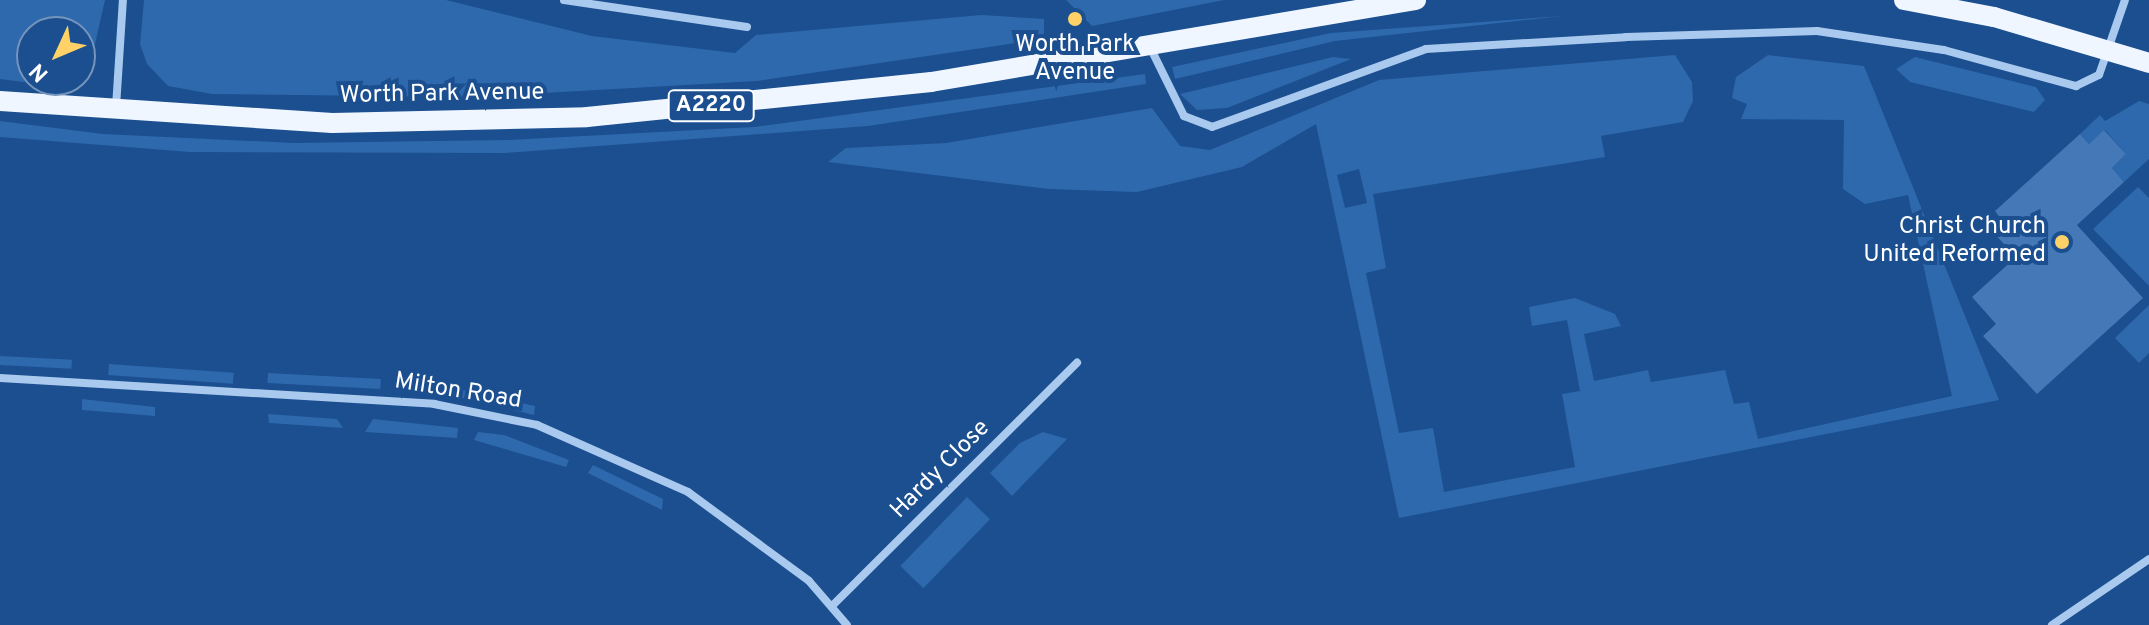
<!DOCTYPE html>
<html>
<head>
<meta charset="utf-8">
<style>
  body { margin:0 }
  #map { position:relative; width:2149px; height:625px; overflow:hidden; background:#1b4f8f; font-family:Overpass,sans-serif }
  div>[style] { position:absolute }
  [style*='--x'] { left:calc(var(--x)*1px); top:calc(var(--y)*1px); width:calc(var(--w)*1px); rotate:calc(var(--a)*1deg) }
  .green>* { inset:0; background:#2e69ad; transform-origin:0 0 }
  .building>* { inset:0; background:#4478b7 }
  .street>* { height:8px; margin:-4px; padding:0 4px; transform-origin:4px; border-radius:4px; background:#a9c9ee }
  .primary>* { height:20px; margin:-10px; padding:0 10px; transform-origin:10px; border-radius:10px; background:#f0f6ff }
  .dots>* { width:22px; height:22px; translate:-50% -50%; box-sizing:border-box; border:4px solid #1b4f8f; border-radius:50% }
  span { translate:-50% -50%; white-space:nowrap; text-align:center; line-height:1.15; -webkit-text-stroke:8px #1b4f8f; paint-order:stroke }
  .shield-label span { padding:2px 6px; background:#1b4f8f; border:2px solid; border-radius:6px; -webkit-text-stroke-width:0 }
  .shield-label { font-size:22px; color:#fff; font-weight:700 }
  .poi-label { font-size:24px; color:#fff }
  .right { translate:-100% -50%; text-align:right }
  .street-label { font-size:24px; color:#fff }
  .north { position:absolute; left:16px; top:16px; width:80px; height:80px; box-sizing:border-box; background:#1b4f8f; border:2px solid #7695bc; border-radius:50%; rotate:226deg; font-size:22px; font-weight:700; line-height:32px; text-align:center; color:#fff }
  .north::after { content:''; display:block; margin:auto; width:28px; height:36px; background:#ffd166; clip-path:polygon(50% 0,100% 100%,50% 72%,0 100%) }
</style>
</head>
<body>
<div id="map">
  <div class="green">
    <div style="clip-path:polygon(0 0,105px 0,93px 53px,80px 66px,80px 32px,32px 32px,32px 80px,56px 80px,31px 83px,0 79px)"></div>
    <div style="clip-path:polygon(144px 0,446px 0,592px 36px,735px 53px,756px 35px,981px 15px,1044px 19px,1044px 39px,757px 81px,471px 97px,212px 94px,168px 86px,147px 64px,140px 44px)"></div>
    <div style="clip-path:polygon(1066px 0,1224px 0,1092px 26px)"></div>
    <div style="clip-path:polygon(1563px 16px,1335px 41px,1175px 79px,1172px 67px,1331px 33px)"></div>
    <div style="clip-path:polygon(evenodd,1675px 55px,1692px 82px,1693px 101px,1683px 122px,1601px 136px,1605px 157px,1373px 194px,1386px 268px,1366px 273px,1399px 433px,1433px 428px,1444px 492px,1575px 467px,1562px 394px,1580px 391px,1567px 320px,1532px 326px,1529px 307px,1575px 298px,1615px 314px,1621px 326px,1584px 334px,1594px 381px,1648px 370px,1651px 382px,1725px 370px,1734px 404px,1749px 402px,1758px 439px,1952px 396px,1908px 195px,1865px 204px,1843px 189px,1844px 120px,1741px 119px,1747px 104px,1732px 98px,1736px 77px,1768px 55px,1864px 66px,1999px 400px,1399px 518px,1316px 124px,1242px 167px,1137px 192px,1049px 189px,828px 162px,846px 148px,946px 143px,1152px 108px,1180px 146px,1210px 150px,1379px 80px,1675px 55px,1359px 169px,1367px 203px,1345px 208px,1337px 175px,1359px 169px)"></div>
    <div style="clip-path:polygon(1333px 57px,1351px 59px,1227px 108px,1197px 110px,1180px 94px)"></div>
    <div style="clip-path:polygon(1915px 57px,2036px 87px,2045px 100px,2034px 112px,1910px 82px,1896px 69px)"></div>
    <div style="clip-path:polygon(1145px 74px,1146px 84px,868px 126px,505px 153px,190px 152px,0 137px,0 121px,103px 134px,294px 143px,506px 140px,754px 127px)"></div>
    <div style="clip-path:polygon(2139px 101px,2149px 104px,2149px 159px,2124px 182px,2112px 168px,2126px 154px,2105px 130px,2089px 144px,2080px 134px,2100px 115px,2105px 121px)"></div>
    <div style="clip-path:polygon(2138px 187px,2149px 198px,2149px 286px,2093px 229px)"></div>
    <div style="clip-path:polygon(2149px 305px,2149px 353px,2139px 363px,2115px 338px)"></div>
    <div style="left:0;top:356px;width:72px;height:9px;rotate:3deg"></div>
    <div style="left:109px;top:364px;width:125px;height:11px;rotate:4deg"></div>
    <div style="left:268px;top:373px;width:113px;height:10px;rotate:3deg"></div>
    <div style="clip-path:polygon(454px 388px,535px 406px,534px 415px,454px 396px)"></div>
    <div style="clip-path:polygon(82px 399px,155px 407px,155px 416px,82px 410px)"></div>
    <div style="clip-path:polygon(268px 414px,337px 419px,343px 428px,269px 423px)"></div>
    <div style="clip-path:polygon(373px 419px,458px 428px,457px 438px,365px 432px)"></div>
    <div style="clip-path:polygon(478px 432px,504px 435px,569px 460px,566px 467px,474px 440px)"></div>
    <div style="clip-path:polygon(1043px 432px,1067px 439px,1012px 496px,990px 473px,1020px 443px)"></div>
    <div style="clip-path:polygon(593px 465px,663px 499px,662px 510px,588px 473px)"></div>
    <div style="left:967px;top:497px;width:32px;height:96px;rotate:44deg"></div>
  </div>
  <div class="building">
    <div style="clip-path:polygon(2104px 130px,2126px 154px,2112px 168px,2124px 182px,2077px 225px,2143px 298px,2037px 394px,1983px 336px,1996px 324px,1972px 297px,2016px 257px,1990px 229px,2001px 219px,1995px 211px,2080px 134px,2089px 144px)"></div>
  </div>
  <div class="street">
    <div style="--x:564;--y:0;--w:185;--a:8.4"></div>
    <div style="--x:1150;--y:47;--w:77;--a:63.8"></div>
    <div style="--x:1184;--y:116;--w:30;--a:21"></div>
    <div style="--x:1212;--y:127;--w:228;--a:-20"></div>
    <div style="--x:1426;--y:49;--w:200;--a:-3.4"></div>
    <div style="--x:1626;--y:37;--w:191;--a:-1.8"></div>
    <div style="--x:1817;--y:31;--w:128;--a:8.5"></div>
    <div style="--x:1944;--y:50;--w:137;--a:15.3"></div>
    <div style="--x:2076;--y:86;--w:25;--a:-26"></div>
    <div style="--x:2099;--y:75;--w:79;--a:-70.9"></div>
    <div style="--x:116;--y:107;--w:107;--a:-86.3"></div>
    <div style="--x:0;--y:378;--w:435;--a:3.4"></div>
    <div style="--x:434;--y:404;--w:105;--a:11.5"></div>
    <div style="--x:537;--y:425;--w:165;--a:23.9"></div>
    <div style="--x:688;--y:492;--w:150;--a:36.3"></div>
    <div style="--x:809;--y:581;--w:58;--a:49.2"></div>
    <div style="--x:833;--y:605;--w:344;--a:-44.8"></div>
    <div style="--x:2052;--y:625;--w:117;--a:-34.2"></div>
  </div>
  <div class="primary">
    <div style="--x:1904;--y:0;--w:92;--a:10.7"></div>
    <div style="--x:1994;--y:17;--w:162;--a:16.5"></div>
    <div style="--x:0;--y:101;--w:333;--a:3.8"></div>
    <div style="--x:332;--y:123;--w:255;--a:-1.3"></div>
    <div style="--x:587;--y:117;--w:346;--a:-5.8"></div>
    <div style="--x:931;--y:82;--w:492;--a:-9.6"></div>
  </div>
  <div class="dots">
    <div style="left:1075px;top:19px;background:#ffd166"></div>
    <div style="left:2062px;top:242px;background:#ffd166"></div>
  </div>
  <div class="shield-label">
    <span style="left:711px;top:106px">A2220</span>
  </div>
  <div class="poi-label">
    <span style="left:1075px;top:60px">Worth Park<br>Avenue</span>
    <span class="right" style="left:2046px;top:242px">Christ Church<br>United Reformed</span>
  </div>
  <div class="street-label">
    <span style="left:442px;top:95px;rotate:-1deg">Worth Park Avenue</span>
    <span style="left:458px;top:392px;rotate:9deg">Milton Road</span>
    <span style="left:941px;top:470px;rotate:-45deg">Hardy Close</span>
  </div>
  <div class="north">N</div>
</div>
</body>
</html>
